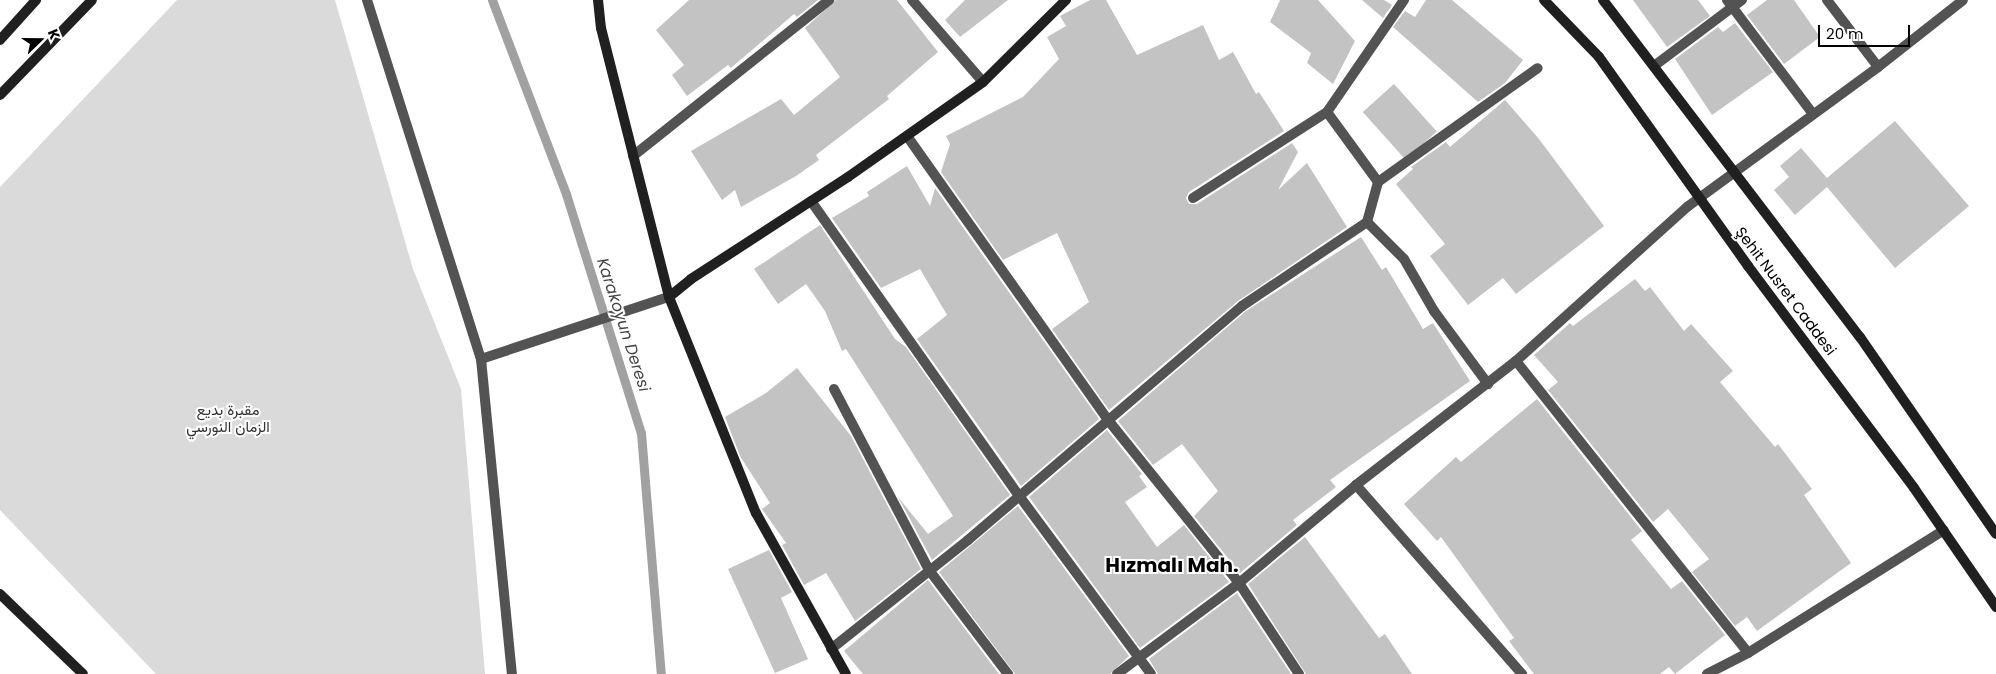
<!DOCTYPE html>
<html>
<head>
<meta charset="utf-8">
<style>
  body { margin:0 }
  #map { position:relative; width:1996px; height:674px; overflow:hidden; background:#fff; font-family:Poppins,Vazirmatn,sans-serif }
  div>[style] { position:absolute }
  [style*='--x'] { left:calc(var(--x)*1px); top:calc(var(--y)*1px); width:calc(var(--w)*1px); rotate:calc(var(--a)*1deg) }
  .green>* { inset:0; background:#dadada }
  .stream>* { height:9px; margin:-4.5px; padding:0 4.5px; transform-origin:4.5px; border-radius:4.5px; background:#a1a1a1 }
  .building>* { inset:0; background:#c3c3c3; transform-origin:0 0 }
  .street>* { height:10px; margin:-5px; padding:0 5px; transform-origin:5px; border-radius:5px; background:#535353 }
  .secondary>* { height:10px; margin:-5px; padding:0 5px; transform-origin:5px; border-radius:5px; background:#202020 }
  span { translate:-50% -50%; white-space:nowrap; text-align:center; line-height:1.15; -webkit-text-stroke:4px #fff; paint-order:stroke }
  .street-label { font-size:15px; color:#000 }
  .park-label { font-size:15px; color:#313131 }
  .water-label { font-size:16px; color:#424242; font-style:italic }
  .district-label { font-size:20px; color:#000; font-weight:700 }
  .north { position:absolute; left:15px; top:15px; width:50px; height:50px; -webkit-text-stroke:4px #fff; paint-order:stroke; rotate:68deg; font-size:14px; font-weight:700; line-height:20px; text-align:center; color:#000 }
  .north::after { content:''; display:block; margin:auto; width:18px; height:22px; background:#000; clip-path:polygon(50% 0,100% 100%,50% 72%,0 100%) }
  .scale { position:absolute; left:1818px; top:25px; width:92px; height:22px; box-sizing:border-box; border:2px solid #000; border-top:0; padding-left:6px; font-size:15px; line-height:18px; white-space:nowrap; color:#000; -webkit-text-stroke:4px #fff; paint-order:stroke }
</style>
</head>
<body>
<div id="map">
  <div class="green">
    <div style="clip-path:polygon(177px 0,335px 0,413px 269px,461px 389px,485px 674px,156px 674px,0 510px,0 187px)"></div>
  </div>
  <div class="stream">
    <div style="--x:492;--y:0;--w:208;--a:69.1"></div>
    <div style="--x:566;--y:194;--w:250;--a:72.6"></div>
    <div style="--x:641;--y:433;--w:242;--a:85.3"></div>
  </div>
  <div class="building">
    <div style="clip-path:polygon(689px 0,818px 0,797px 17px,794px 14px,731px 68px,728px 65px,687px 96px,672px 75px,684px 65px,656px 30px)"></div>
    <div style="clip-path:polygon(836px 0,897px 0,938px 52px,887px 96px,889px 99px,816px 155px,819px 160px,796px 176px,741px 207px,735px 190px,722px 200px,691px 151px,781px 99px,794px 115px,840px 77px,805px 28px)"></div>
    <div style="clip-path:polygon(965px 0,1008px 0,960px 37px,945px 20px)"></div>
    <div style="clip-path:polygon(1090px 0,1106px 0,1137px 55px,1203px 25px,1219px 60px,1233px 52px,1256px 94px,1259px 92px,1284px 131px,1189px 192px,1186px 198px,1189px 204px,1197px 204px,1292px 143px,1298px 152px,1278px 190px,1307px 163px,1347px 227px,1238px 301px,1109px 410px,1052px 329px,1089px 302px,1057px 233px,1003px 260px,941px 172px,950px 144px,946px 136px,1023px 97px,1059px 59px,1047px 37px,1066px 26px,1060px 16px)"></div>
    <div style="clip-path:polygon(1280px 0,1318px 0,1355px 41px,1333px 84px,1307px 63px,1311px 53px,1270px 22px)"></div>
    <div style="clip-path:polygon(1362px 0,1384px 0,1392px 5px,1383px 18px)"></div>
    <div style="clip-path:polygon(1426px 0,1452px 0,1523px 60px,1505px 83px,1478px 102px,1393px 27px,1405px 11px,1415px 17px)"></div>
    <div style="clip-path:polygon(1633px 0,1698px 0,1710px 16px,1667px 47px)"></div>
    <div style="clip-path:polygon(1767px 0,1794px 0,1820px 37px,1784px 64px,1747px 15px)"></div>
    <div style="clip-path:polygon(1735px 23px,1773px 72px,1712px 115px,1675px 59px,1718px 27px,1723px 32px)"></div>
    <div style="left:1394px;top:84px;width:64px;height:42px;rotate:48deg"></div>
    <div style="clip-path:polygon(1505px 100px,1539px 139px,1604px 226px,1516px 294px,1503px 278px,1468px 305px,1430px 256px,1445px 244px,1396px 184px,1413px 169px,1411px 167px,1446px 142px,1450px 147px)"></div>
    <div style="clip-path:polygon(1895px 121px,1969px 206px,1895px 268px,1827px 187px,1795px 215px,1774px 190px,1789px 177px,1780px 166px,1801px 148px,1827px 178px)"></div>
    <div style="clip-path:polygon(907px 166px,930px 206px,935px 188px,1099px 419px,1021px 486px,917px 339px,947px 315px,920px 269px,881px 288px,832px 218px,869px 196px,867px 192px)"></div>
    <div style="clip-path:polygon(820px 225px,895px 339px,906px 347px,1010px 495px,932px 560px,898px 497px,928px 534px,953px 516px,846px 349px,842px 351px,825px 311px,806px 284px,778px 304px,754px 269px)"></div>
    <div style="clip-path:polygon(1361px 237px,1382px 270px,1386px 267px,1423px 329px,1433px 323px,1470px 381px,1330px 480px,1336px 487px,1293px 520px,1297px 525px,1240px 573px,1194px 516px,1218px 491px,1182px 444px,1153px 465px,1118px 421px,1246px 311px)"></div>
    <div style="clip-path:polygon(1635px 279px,1645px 291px,1650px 287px,1684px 331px,1691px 324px,1733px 371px,1720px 382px,1775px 447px,1778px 444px,1812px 489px,1804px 495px,1851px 563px,1757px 631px,1747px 617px,1735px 626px,1692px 572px,1709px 559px,1668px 509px,1653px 522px,1548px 390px,1558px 382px,1534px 355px,1570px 323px,1573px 326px)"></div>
    <div style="clip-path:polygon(797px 368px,851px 436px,921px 569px,855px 621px,826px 573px,804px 585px,782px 545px,786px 543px,762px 509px,770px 503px,740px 456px,725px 417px,766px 393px)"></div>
    <div style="clip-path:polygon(1537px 399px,1642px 531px,1631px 540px,1671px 589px,1682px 581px,1725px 635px,1675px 674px,1669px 667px,1660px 674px,1534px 674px,1509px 641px,1514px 638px,1441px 537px,1437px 541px,1404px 504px,1456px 457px,1461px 462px)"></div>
    <div style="clip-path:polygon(1107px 430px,1142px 474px,1139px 476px,1147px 487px,1125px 502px,1157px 547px,1184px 525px,1229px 582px,1140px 648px,1029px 497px)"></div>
    <div style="clip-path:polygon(1018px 506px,1129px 656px,1110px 674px,1015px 674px,939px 572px)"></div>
    <div style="clip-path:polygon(1305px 537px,1379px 638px,1385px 634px,1412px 674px,1306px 674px,1248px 584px)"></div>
    <div style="clip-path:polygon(769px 550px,792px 592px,781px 598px,808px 659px,775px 673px,728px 569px)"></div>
    <div style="clip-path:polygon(928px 580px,999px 674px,863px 674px,844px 651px)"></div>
    <div style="clip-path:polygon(1237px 593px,1291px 674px,1158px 674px,1149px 659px)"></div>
  </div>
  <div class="street">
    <div style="--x:367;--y:0;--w:377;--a:72.4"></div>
    <div style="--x:481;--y:359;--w:317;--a:84.4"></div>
    <div style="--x:912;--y:0;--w:108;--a:49.1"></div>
    <div style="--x:1727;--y:0;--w:141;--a:53"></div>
    <div style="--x:1827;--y:0;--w:84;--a:52.7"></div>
    <div style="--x:1654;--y:66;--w:110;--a:-36.9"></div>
    <div style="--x:1327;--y:112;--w:87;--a:53.9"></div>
    <div style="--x:907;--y:136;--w:348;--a:54.7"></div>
    <div style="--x:1108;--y:420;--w:209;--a:51.2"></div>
    <div style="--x:1239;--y:583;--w:109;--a:56.6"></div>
    <div style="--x:633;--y:156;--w:251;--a:-38.5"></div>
    <div style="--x:1193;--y:198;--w:159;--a:-32.7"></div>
    <div style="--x:1327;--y:112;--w:136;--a:-55.5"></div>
    <div style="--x:811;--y:201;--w:362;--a:54.8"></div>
    <div style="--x:1020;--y:497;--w:220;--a:53.5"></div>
    <div style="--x:1367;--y:222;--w:52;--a:45"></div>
    <div style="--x:1404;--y:259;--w:60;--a:60"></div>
    <div style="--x:1434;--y:311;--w:91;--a:53.5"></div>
    <div style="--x:481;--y:359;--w:198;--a:-18.3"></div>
    <div style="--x:1516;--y:361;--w:373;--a:51.5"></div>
    <div style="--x:834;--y:389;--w:204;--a:62.3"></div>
    <div style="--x:929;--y:570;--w:131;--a:52.8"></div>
    <div style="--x:1356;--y:485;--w:252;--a:48.7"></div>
    <div style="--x:831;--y:649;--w:175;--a:-38.5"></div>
    <div style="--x:968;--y:540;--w:360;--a:-40.5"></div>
    <div style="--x:1242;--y:306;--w:151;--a:-33.9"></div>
    <div style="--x:1367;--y:222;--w:41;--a:-74.6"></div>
    <div style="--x:1378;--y:182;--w:196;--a:-35.5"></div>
    <div style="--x:1117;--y:674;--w:152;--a:-36.7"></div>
    <div style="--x:1239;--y:583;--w:153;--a:-39.9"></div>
    <div style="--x:1356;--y:485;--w:202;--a:-37.8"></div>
    <div style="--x:1516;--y:361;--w:230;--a:-42"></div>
    <div style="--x:1687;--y:207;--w:237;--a:-36.2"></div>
    <div style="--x:1878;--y:67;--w:108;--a:-38.2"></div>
    <div style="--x:1707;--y:674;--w:46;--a:-27.1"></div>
    <div style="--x:1748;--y:653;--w:231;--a:-32.1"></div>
  </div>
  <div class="secondary">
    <div style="--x:598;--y:0;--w:28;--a:84"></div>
    <div style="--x:601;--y:28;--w:277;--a:75.8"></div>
    <div style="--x:669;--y:297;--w:233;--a:68.1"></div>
    <div style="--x:756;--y:513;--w:184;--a:60.8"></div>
    <div style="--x:1544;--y:0;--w:79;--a:46"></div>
    <div style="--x:1599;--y:57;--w:257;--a:54.5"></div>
    <div style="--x:1748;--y:266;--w:277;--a:53.2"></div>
    <div style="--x:1914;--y:488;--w:145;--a:55.4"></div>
    <div style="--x:1603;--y:0;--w:424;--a:52.7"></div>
    <div style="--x:1860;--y:337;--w:239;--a:55.4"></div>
    <div style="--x:0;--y:40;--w:54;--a:-48"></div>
    <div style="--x:0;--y:95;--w:132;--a:-45.9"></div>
    <div style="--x:669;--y:297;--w:28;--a:-39"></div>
    <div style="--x:691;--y:279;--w:187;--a:-33"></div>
    <div style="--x:848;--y:177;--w:165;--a:-35.1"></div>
    <div style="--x:983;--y:82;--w:117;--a:-44.7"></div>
    <div style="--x:0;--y:594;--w:115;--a:43.9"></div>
  </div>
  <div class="street-label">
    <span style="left:1786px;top:291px;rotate:53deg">Şehit Nusret Caddesi</span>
  </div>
  <div class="park-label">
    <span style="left:228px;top:418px">مقبرة بديع<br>الزمان النورسي</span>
  </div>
  <div class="water-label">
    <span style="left:623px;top:325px;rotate:72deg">Karakoyun Deresi</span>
  </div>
  <div class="district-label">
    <span style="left:1172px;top:565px">Hızmalı Mah.</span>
  </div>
  <div class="north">K</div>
  <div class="scale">20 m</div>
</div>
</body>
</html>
